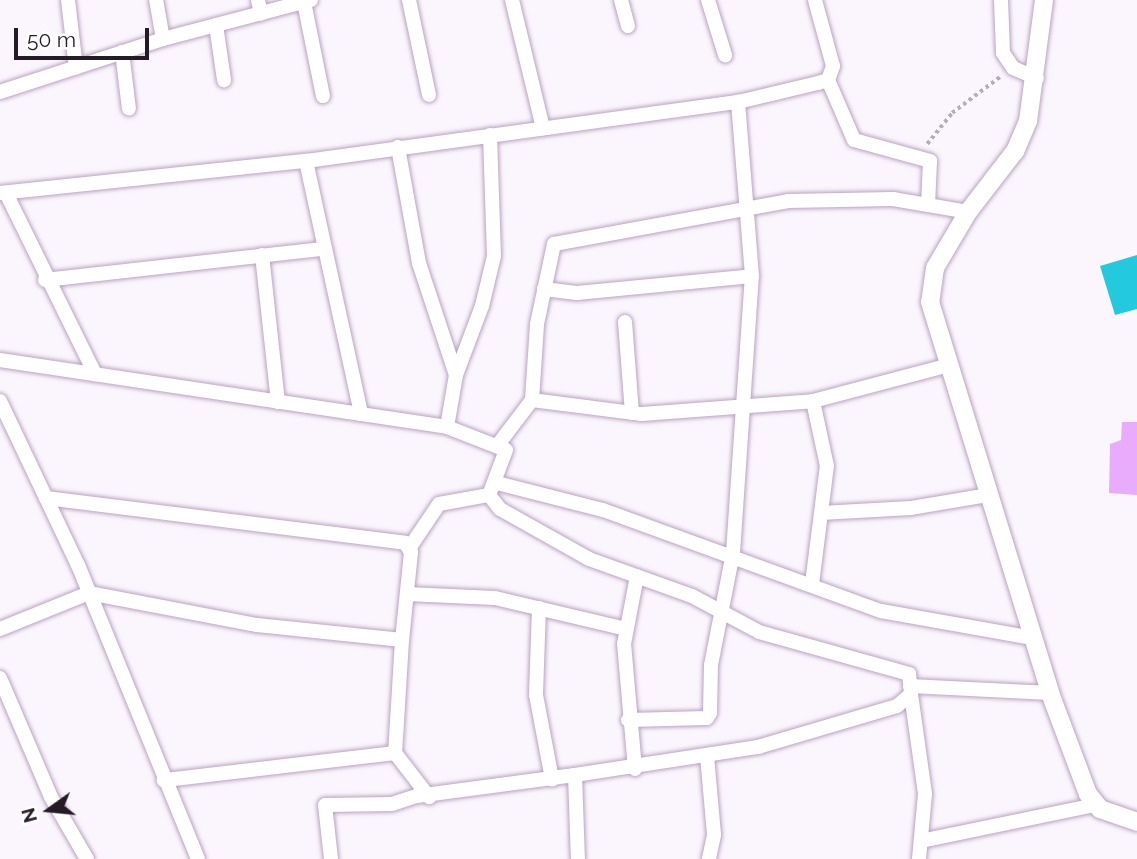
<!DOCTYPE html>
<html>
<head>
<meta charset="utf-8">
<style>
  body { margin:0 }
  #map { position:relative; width:1137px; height:859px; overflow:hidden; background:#fbf6fd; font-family:Raleway,sans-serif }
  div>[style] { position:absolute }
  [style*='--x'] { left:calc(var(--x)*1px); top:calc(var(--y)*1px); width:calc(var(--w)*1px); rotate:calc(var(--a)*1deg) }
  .water>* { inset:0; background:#23cade }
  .building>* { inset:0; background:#e9acfd }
  .path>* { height:3.5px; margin-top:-1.75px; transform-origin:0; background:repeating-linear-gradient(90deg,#b5aeb7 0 3.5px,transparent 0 7px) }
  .roads { filter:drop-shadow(0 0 2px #b9a2c1) drop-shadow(0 0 2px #b9a2c1) }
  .minor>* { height:14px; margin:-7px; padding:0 7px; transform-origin:7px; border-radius:7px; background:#fff }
  .tertiary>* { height:18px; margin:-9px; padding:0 9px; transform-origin:9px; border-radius:9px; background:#fff }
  span { translate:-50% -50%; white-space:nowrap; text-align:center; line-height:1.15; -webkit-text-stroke:6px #fff; paint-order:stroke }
  .north { position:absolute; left:14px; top:775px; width:70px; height:70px; -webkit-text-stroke:5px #fff; paint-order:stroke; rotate:255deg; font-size:19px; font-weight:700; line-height:28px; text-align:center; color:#241b26 }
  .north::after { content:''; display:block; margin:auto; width:24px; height:32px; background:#241b26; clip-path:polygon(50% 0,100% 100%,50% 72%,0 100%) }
  .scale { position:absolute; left:14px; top:28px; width:135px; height:32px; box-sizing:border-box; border:4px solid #241b26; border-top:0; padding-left:9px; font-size:21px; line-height:24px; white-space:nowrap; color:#241b26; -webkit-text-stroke:5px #fff; paint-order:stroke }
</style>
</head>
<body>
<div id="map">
  <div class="water">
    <div style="clip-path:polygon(1137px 255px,1137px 309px,1115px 315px,1100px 266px)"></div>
  </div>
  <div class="building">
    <div style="clip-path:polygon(1122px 422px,1137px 422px,1137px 495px,1109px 493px,1110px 444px,1121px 440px)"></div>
  </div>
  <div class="path">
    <div style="--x:927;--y:144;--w:40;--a:-51"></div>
    <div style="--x:952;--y:113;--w:60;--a:-36.9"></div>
  </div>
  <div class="roads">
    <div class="minor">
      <div style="--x:68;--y:0;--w:68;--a:83.3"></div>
      <div style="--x:258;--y:0;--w:14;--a:78"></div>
      <div style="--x:409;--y:0;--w:97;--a:78.1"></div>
      <div style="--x:512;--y:0;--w:132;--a:76.4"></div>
      <div style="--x:621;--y:0;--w:27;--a:75"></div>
      <div style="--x:708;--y:0;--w:58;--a:72.8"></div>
      <div style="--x:1001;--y:0;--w:53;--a:87.8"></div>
      <div style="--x:1003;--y:53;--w:18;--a:56"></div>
      <div style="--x:1013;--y:68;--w:26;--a:23"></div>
      <div style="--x:304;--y:2;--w:96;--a:78.6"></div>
      <div style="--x:216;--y:25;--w:56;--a:81.7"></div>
      <div style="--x:163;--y:39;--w:153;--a:-14.8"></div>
      <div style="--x:122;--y:52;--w:57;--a:83"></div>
      <div style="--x:828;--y:80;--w:65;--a:66.6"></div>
      <div style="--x:854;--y:140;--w:79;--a:15.4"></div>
      <div style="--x:930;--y:161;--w:44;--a:92.6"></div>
      <div style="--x:0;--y:92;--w:171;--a:-18"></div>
      <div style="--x:163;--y:39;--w:40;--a:-100"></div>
      <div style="--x:306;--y:161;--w:259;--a:77.7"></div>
      <div style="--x:0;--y:193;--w:308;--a:-6"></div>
      <div style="--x:306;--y:161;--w:436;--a:-7.8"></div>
      <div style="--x:738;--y:102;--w:82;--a:-13.4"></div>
      <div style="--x:818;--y:83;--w:10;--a:-17"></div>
      <div style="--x:828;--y:80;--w:15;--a:-70"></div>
      <div style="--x:833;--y:66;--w:68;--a:-105.3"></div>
      <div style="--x:6;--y:193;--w:202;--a:63.8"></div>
      <div style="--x:262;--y:255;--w:148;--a:83.8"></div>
      <div style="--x:45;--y:280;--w:279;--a:-6.4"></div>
      <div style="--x:544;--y:289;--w:33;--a:7"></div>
      <div style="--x:577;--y:293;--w:176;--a:-5.5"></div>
      <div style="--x:625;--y:322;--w:91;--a:85.6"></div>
      <div style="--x:0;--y:360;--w:452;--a:8.5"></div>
      <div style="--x:447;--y:427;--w:53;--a:-80.2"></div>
      <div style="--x:456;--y:375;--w:118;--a:-108.3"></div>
      <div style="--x:419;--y:263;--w:118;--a:-100.3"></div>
      <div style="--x:456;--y:375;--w:74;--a:-69.4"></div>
      <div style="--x:482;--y:306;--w:51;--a:-76.5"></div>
      <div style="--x:494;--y:256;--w:121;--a:-91.9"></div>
      <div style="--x:532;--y:400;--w:76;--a:-86.2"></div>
      <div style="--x:537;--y:324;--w:82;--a:-78"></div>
      <div style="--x:554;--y:244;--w:238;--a:-10.4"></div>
      <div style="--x:788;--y:201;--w:105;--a:-1.1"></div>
      <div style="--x:893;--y:199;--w:76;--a:9.8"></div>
      <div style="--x:0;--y:401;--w:182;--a:64.6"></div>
      <div style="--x:78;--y:565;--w:318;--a:67.8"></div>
      <div style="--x:447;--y:427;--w:63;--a:21.3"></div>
      <div style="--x:506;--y:450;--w:48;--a:110.7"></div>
      <div style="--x:489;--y:495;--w:18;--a:52"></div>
      <div style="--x:500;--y:509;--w:102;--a:29.3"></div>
      <div style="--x:589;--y:559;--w:109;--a:19.8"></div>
      <div style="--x:692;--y:596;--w:76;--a:28.2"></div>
      <div style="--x:759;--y:632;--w:156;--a:15.6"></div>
      <div style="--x:909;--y:674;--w:20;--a:84"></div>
      <div style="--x:911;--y:694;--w:18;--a:139"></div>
      <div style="--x:897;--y:706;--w:145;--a:163.6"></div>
      <div style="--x:758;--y:747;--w:185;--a:171.3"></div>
      <div style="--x:497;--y:446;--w:58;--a:-52.7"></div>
      <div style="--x:532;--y:400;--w:111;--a:7.3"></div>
      <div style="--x:642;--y:414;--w:171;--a:-4.3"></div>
      <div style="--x:813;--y:401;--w:141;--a:-14.8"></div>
      <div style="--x:497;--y:483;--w:109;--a:14.3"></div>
      <div style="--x:603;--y:510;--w:296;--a:20"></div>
      <div style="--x:881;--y:611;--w:154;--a:10.1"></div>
      <div style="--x:46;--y:498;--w:362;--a:7.1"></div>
      <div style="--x:405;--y:543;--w:11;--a:56"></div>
      <div style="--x:411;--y:552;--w:88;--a:95.8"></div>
      <div style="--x:821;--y:513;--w:90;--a:-3.2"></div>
      <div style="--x:911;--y:508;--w:78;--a:-9.6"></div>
      <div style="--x:410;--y:547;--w:52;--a:-56"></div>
      <div style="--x:439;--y:504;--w:51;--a:-10.2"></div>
      <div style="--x:812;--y:584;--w:119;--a:-82.8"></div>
      <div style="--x:827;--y:466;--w:66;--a:-102.2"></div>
      <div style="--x:407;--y:594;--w:88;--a:2.6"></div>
      <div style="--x:495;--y:598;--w:135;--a:13.3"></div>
      <div style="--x:539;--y:608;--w:87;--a:92"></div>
      <div style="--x:536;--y:695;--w:86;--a:79.2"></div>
      <div style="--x:0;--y:629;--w:96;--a:-22"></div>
      <div style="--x:89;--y:593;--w:171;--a:10.8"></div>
      <div style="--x:257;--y:625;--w:146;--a:5.9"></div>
      <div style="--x:402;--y:640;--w:113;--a:93.5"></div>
      <div style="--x:395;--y:753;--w:233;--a:173.3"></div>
      <div style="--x:0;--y:678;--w:129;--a:66.8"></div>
      <div style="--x:51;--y:797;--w:72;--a:59.9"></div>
      <div style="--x:910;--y:686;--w:140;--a:2.9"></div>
      <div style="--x:911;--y:694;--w:101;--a:82"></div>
      <div style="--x:925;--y:794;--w:65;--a:95.3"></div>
      <div style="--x:628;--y:720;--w:79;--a:-1.5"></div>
      <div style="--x:707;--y:718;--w:6;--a:-59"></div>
      <div style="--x:710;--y:713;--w:48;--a:-88.8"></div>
      <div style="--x:711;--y:665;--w:114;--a:-78.9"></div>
      <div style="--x:733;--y:553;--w:278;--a:-86.1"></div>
      <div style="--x:752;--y:276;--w:175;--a:-94.6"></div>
      <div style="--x:395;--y:753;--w:56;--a:52.3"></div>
      <div style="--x:707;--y:756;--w:79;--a:84.9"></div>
      <div style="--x:714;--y:835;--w:25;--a:102"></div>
      <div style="--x:635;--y:769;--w:125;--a:-95"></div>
      <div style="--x:624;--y:644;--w:69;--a:-79.2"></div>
      <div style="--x:921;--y:841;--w:178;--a:-11.7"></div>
      <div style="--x:331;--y:859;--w:54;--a:-96.3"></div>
      <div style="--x:325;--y:805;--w:67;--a:-0.9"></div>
      <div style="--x:392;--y:804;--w:26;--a:-18"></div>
      <div style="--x:417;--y:796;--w:159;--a:-7.6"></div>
      <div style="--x:575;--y:775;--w:84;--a:88"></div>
    </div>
    <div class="tertiary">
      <div style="--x:1044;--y:0;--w:122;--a:97.5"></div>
      <div style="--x:1028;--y:121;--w:33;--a:113"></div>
      <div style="--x:1015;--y:151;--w:77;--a:127.6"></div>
      <div style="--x:968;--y:212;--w:65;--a:120.5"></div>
      <div style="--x:935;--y:268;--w:34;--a:98"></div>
      <div style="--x:930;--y:302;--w:409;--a:72.9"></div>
      <div style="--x:1050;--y:693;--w:108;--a:69.4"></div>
      <div style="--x:1088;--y:794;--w:19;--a:51"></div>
      <div style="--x:1100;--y:809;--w:39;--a:19"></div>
    </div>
  </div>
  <div class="north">N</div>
  <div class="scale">50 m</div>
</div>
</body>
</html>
